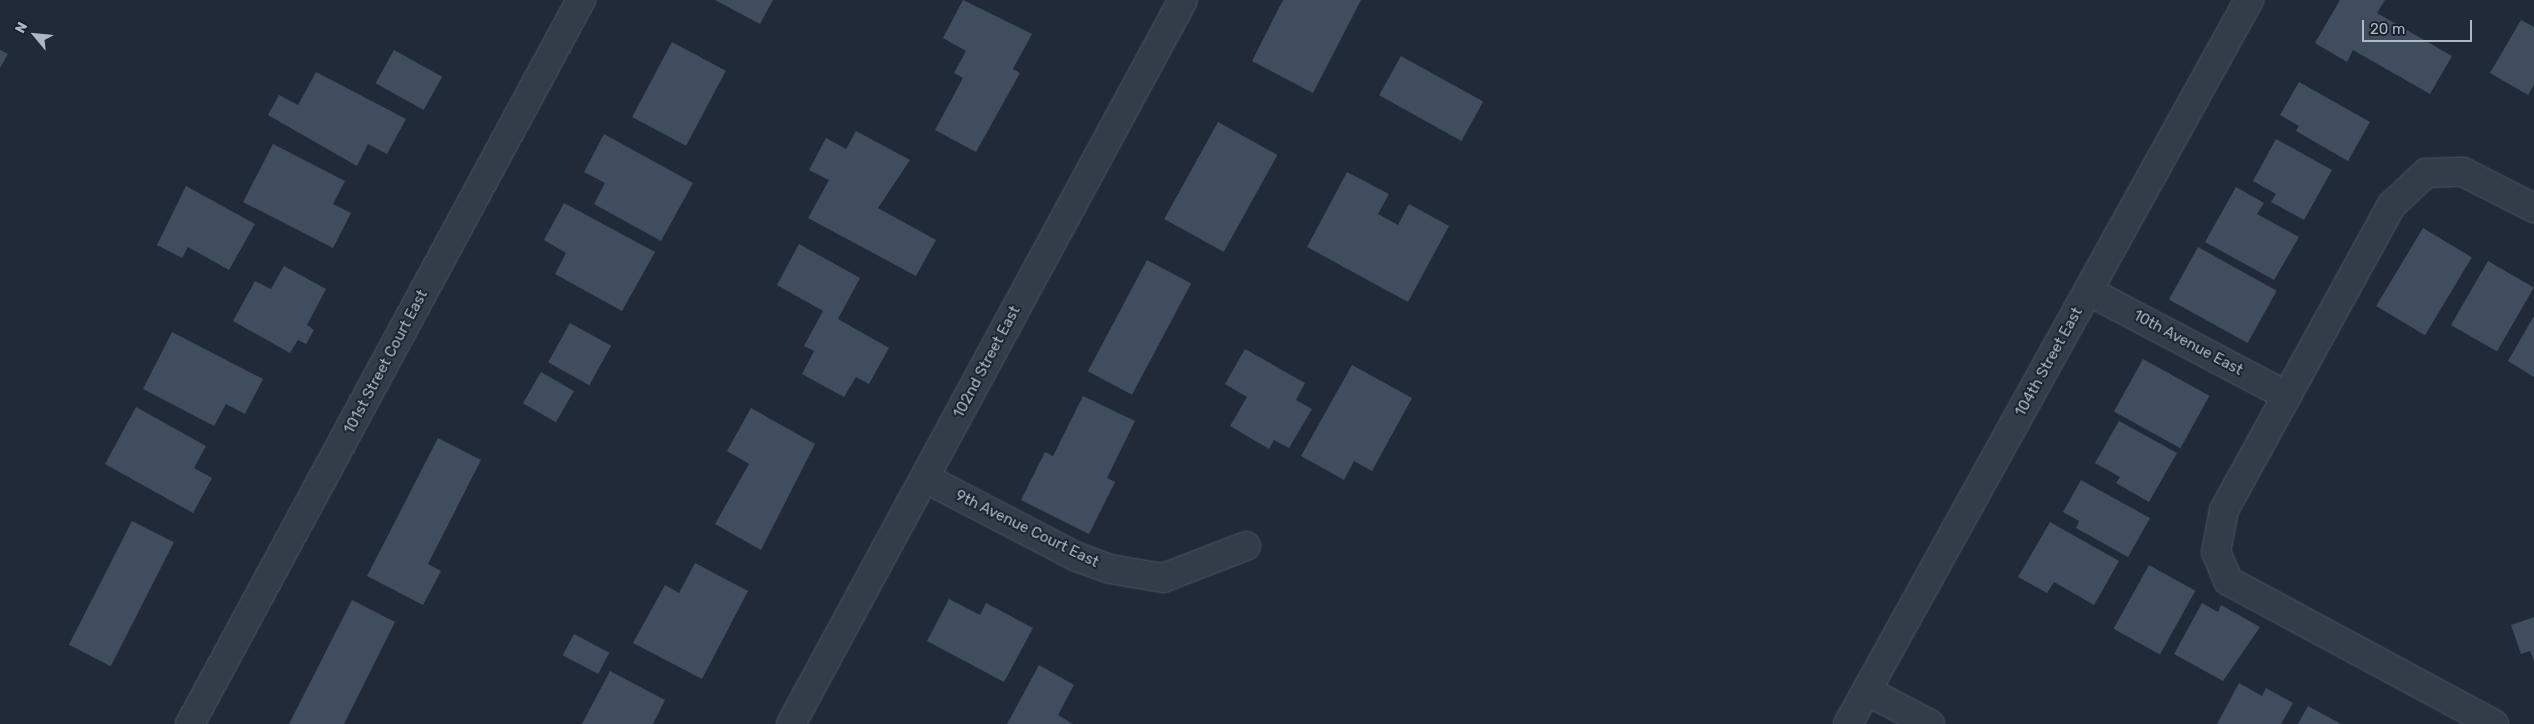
<!DOCTYPE html>
<html>
<head>
<meta charset="utf-8">
<style>
  body { margin:0 }
  #map { position:relative; width:2534px; height:724px; overflow:hidden; background:#202a39; font-family:Rubik,sans-serif }
  div>[style] { position:absolute }
  [style*='--x'] { left:calc(var(--x)*1px); top:calc(var(--y)*1px); width:calc(var(--w)*1px); rotate:calc(var(--a)*1deg) }
  .building>* { inset:0; background:#404d5e; transform-origin:0 0 }
  .roads { filter:drop-shadow(0 0 1px #4e5764) drop-shadow(0 0 1px #4e5764) }
  .minor>* { height:28px; margin:-14px; padding:0 14px; transform-origin:14px; border-radius:14px; background:#333c49 }
  span { translate:-50% -50%; white-space:nowrap; text-align:center; line-height:1.15; -webkit-text-stroke:4px #19212d; paint-order:stroke }
  .street-label { font-size:15px; color:#adb7c6 }
  .north { position:absolute; left:10px; top:10px; width:50px; height:50px; -webkit-text-stroke:4px #19212d; paint-order:stroke; rotate:298deg; font-size:14px; font-weight:700; line-height:20px; text-align:center; color:#adb7c6 }
  .north::after { content:''; display:block; margin:auto; width:18px; height:22px; background:#adb7c6; clip-path:polygon(50% 0,100% 100%,50% 72%,0 100%) }
  .scale { position:absolute; left:2362px; top:20px; width:110px; height:22px; box-sizing:border-box; border:2px solid #adb7c6; border-top:0; padding-left:6px; font-size:15px; line-height:18px; white-space:nowrap; color:#adb7c6; -webkit-text-stroke:4px #19212d; paint-order:stroke }
</style>
</head>
<body>
<div id="map">
  <div class="building">
    <div style="clip-path:polygon(715px 0,773px 0,760px 24px)"></div>
    <div style="clip-path:polygon(963px 0,1032px 34px,1013px 69px,1020px 73px,976px 152px,935px 130px,963px 78px,954px 73px,966px 51px,943px 38px)"></div>
    <div style="clip-path:polygon(1283px 0,1361px 0,1313px 93px,1252px 61px)"></div>
    <div style="clip-path:polygon(2340px 0,2385px 0,2377px 13px,2452px 56px,2430px 94px,2353px 50px,2347px 62px,2315px 43px)"></div>
    <div style="clip-path:polygon(2521px 20px,2534px 27px,2534px 85px,2528px 95px,2490px 73px)"></div>
    <div style="left:672px;top:42px;width:61px;height:85px;rotate:28deg"></div>
    <div style="clip-path:polygon(0 50px,8px 54px,0 68px)"></div>
    <div style="left:394px;top:50px;width:55px;height:38px;rotate:29deg"></div>
    <div style="left:1401px;top:56px;width:94px;height:45px;rotate:29deg"></div>
    <div style="clip-path:polygon(316px 72px,406px 119px,387px 154px,368px 144px,357px 166px,268px 115px,279px 95px,298px 105px)"></div>
    <div style="clip-path:polygon(2299px 82px,2370px 122px,2348px 161px,2296px 131px,2299px 126px,2280px 115px)"></div>
    <div style="left:1218px;top:122px;width:68px;height:111px;rotate:29deg"></div>
    <div style="clip-path:polygon(856px 131px,910px 160px,878px 208px,936px 240px,916px 276px,808px 218px,829px 180px,809px 170px,826px 138px,846px 149px)"></div>
    <div style="clip-path:polygon(604px 134px,693px 183px,661px 241px,594px 204px,605px 183px,584px 172px)"></div>
    <div style="clip-path:polygon(2276px 139px,2332px 170px,2304px 220px,2271px 202px,2276px 194px,2253px 181px)"></div>
    <div style="clip-path:polygon(273px 144px,345px 181px,333px 204px,351px 213px,333px 248px,243px 202px)"></div>
    <div style="clip-path:polygon(1347px 172px,1389px 194px,1378px 214px,1398px 225px,1409px 204px,1449px 226px,1408px 302px,1307px 247px)"></div>
    <div style="clip-path:polygon(186px 186px,255px 224px,229px 270px,188px 247px,182px 258px,157px 245px)"></div>
    <div style="clip-path:polygon(2236px 187px,2264px 203px,2257px 214px,2299px 237px,2274px 280px,2205px 242px)"></div>
    <div style="clip-path:polygon(564px 203px,655px 252px,622px 311px,555px 274px,566px 253px,544px 240px)"></div>
    <div style="left:2423px;top:228px;width:57px;height:91px;rotate:31deg"></div>
    <div style="clip-path:polygon(799px 244px,860px 278px,838px 319px,889px 348px,869px 384px,856px 377px,844px 397px,802px 374px,814px 351px,804px 346px,823px 311px,777px 285px)"></div>
    <div style="left:2198px;top:247px;width:90px;height:60px;rotate:29deg"></div>
    <div style="left:1147px;top:260px;width:50px;height:126px;rotate:28deg"></div>
    <div style="left:2488px;top:261px;width:53px;height:74px;rotate:30deg"></div>
    <div style="clip-path:polygon(284px 266px,326px 289px,307px 325px,314px 330px,306px 344px,298px 340px,290px 353px,233px 321px,255px 281px,271px 289px)"></div>
    <div style="clip-path:polygon(2534px 316px,2534px 377px,2508px 361px)"></div>
    <div style="left:570px;top:323px;width:47px;height:45px;rotate:29deg"></div>
    <div style="clip-path:polygon(172px 332px,263px 379px,245px 414px,226px 404px,214px 426px,143px 389px)"></div>
    <div style="clip-path:polygon(1245px 349px,1305px 383px,1296px 400px,1312px 409px,1289px 448px,1274px 440px,1269px 449px,1230px 426px,1247px 397px,1225px 384px)"></div>
    <div style="left:2143px;top:359px;width:76px;height:60px;rotate:29deg"></div>
    <div style="clip-path:polygon(1352px 365px,1412px 398px,1372px 471px,1354px 461px,1344px 480px,1301px 456px)"></div>
    <div style="left:541px;top:372px;width:38px;height:36px;rotate:30deg"></div>
    <div style="clip-path:polygon(1083px 396px,1135px 421px,1107px 478px,1115px 482px,1089px 534px,1021px 500px,1045px 452px,1053px 456px)"></div>
    <div style="clip-path:polygon(136px 407px,206px 446px,194px 468px,212px 478px,193px 513px,105px 464px)"></div>
    <div style="clip-path:polygon(751px 408px,815px 444px,761px 550px,715px 524px,749px 464px,727px 451px)"></div>
    <div style="clip-path:polygon(2119px 421px,2177px 453px,2149px 502px,2116px 483px,2120px 477px,2095px 463px)"></div>
    <div style="clip-path:polygon(438px 438px,481px 460px,428px 564px,441px 571px,423px 605px,367px 576px)"></div>
    <div style="clip-path:polygon(2081px 480px,2150px 518px,2128px 557px,2076px 528px,2079px 521px,2063px 512px)"></div>
    <div style="left:132px;top:521px;width:47px;height:139px;rotate:27deg"></div>
    <div style="clip-path:polygon(2050px 522px,2119px 561px,2094px 605px,2054px 582px,2047px 593px,2018px 577px)"></div>
    <div style="clip-path:polygon(695px 563px,748px 591px,702px 679px,633px 643px,665px 585px,679px 593px)"></div>
    <div style="left:2149px;top:565px;width:53px;height:73px;rotate:29deg"></div>
    <div style="clip-path:polygon(949px 599px,980px 615px,986px 603px,1033px 628px,1004px 682px,927px 641px)"></div>
    <div style="clip-path:polygon(352px 600px,395px 622px,344px 724px,289px 724px)"></div>
    <div style="clip-path:polygon(2202px 603px,2218px 612px,2221px 605px,2260px 627px,2223px 681px,2174px 654px)"></div>
    <div style="clip-path:polygon(2534px 617px,2534px 661px,2530px 651px,2521px 654px,2511px 625px)"></div>
    <div style="left:574px;top:634px;width:40px;height:24px;rotate:28deg"></div>
    <div style="clip-path:polygon(1039px 665px,1074px 685px,1058px 715px,1073px 724px,1007px 724px)"></div>
    <div style="clip-path:polygon(610px 671px,665px 700px,653px 724px,582px 724px)"></div>
    <div style="clip-path:polygon(2239px 683px,2262px 696px,2266px 688px,2293px 703px,2281px 724px,2217px 724px)"></div>
    <div style="clip-path:polygon(2308px 706px,2341px 724px,2298px 724px)"></div>
  </div>
  <div class="roads">
    <div class="minor">
      <div style="--x:2088;--y:291;--w:225;--a:27.8"></div>
      <div style="--x:925;--y:478;--w:171;--a:27.5"></div>
      <div style="--x:1077;--y:557;--w:35;--a:20"></div>
      <div style="--x:1110;--y:569;--w:54;--a:9.6"></div>
      <div style="--x:1163;--y:578;--w:89;--a:-21.1"></div>
      <div style="--x:1867;--y:691;--w:71;--a:27.6"></div>
      <div style="--x:190;--y:724;--w:823;--a:-61.63"></div>
      <div style="--x:791;--y:724;--w:823;--a:-61.57"></div>
      <div style="--x:1848;--y:724;--w:828;--a:-61.02"></div>
      <div style="--x:2494;--y:724;--w:302;--a:-151.7"></div>
      <div style="--x:2228;--y:581;--w:31;--a:-112"></div>
      <div style="--x:2216;--y:552;--w:43;--a:-79.2"></div>
      <div style="--x:2224;--y:510;--w:348;--a:-61.2"></div>
      <div style="--x:2392;--y:205;--w:47;--a:-43.3"></div>
      <div style="--x:2426;--y:173;--w:37;--a:-2"></div>
      <div style="--x:2463;--y:172;--w:80;--a:26.9"></div>
    </div>
  </div>
  <div class="street-label">
    <span style="left:2188px;top:343px;rotate:28deg">10th Avenue East</span>
    <span style="left:386px;top:362px;rotate:-62deg">101st Street Court East</span>
    <span style="left:987px;top:362px;rotate:-62deg">102nd Street East</span>
    <span style="left:2049px;top:362px;rotate:-61deg">104th Street East</span>
    <span style="left:1027px;top:529px;rotate:26deg">9th Avenue Court East</span>
  </div>
  <div class="north">N</div>
  <div class="scale">20 m</div>
</div>
</body>
</html>
